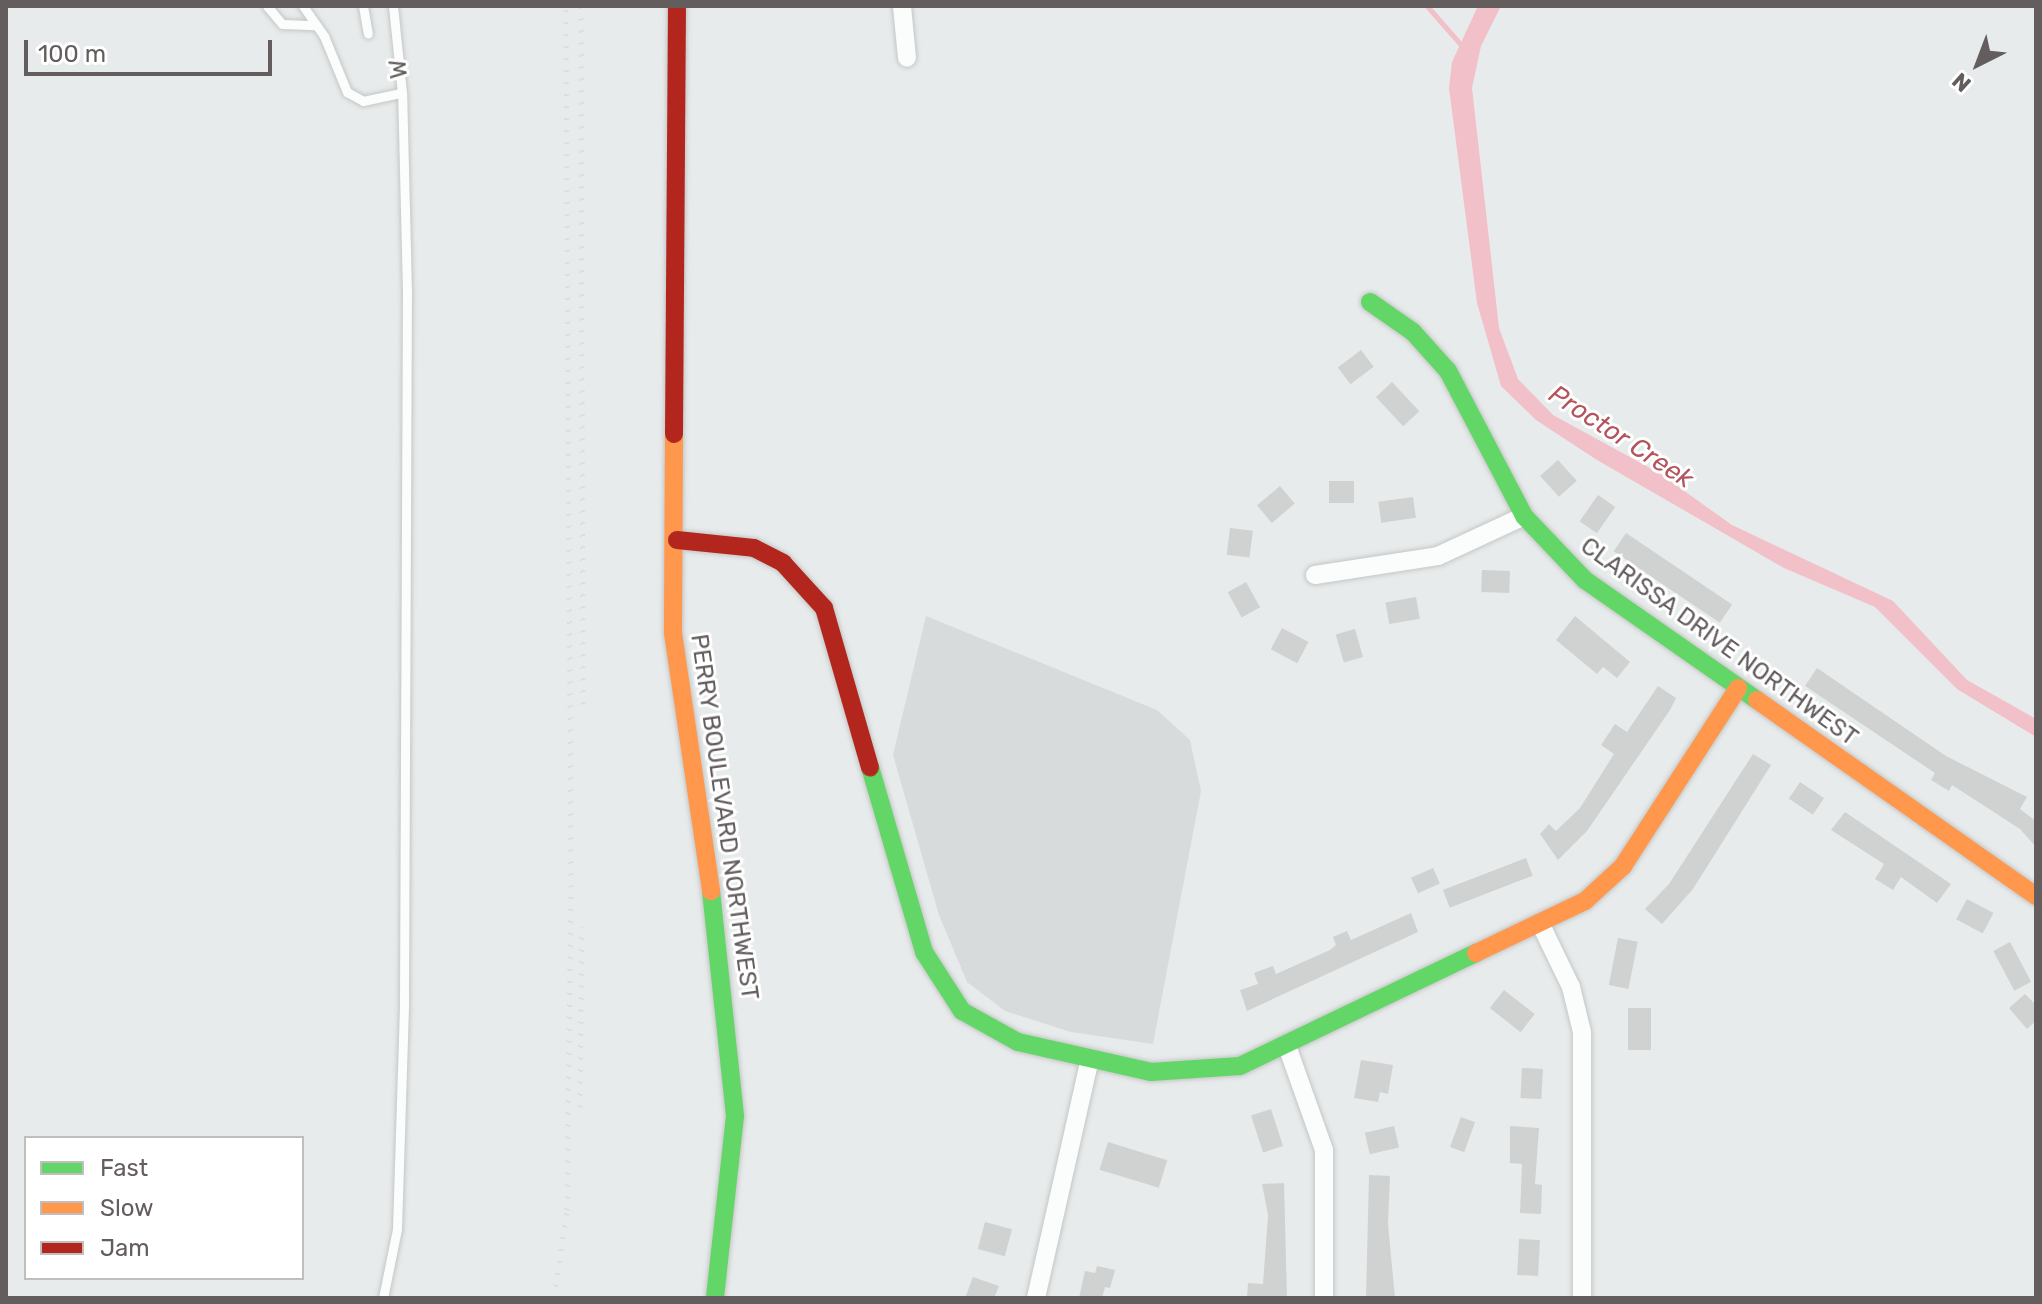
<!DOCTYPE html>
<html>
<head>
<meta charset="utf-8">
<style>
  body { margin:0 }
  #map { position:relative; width:2042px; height:1304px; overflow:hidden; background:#e7ebeb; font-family:Rubik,sans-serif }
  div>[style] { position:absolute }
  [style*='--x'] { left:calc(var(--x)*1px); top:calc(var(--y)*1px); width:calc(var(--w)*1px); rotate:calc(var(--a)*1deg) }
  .industrial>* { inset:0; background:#d7dbdb }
  .water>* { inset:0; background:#f1c0c9 }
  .stream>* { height:5px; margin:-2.5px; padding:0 2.5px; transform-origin:2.5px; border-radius:2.5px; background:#f1c0c9 }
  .building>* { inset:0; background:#d0d2d2; transform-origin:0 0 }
  .roads { filter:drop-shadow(0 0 2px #c6c6c6) drop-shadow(0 0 2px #c6c6c6) }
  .lane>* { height:9px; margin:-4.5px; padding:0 4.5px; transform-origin:4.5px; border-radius:4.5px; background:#fbfcfc }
  .street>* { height:18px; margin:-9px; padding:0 9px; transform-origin:9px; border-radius:9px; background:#fbfcfc }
  .fast>* { height:18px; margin:-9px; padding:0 9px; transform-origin:9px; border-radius:9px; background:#63d668 }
  .slow>* { height:18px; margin:-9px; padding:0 9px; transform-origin:9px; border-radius:9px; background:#ff974d }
  .jam>* { height:18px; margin:-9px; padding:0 9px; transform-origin:9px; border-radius:9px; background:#b3261e }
  .rail>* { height:5px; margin-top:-2.5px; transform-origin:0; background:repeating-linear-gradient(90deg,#dedede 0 2px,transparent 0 12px) }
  span { translate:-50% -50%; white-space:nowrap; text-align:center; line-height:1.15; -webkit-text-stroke:6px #fff; paint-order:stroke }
  .street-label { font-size:24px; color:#645d5d }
  .water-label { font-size:26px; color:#b5535d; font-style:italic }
  .frame { position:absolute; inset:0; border:8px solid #645d5d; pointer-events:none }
  .legend { position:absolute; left:24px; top:1136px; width:280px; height:144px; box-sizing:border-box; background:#fff; border:2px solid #c1bebe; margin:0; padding:10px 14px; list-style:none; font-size:24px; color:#645d5d }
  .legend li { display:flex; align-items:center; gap:16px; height:40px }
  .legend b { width:40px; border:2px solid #c1bebe }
  .north { position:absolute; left:1938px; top:24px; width:80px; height:80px; -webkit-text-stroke:6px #fff; paint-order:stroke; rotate:222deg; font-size:22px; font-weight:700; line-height:32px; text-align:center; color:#645d5d }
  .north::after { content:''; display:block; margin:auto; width:28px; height:36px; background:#645d5d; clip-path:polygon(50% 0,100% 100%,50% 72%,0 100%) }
  .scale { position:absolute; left:24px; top:40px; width:248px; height:36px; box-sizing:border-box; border:4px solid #645d5d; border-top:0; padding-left:10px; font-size:24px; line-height:28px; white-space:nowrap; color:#645d5d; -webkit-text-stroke:6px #fff; paint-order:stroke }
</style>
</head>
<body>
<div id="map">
  <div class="industrial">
    <div style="clip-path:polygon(926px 616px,1157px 710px,1190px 740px,1201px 791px,1153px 1044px,1071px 1032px,1005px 1011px,967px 982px,939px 915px,893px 755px)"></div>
  </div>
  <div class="water">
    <div style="clip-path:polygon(1478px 6px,1501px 6px,1481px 46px,1472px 88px,1499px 328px,1518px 379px,1553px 415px,1659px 473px,1732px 525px,1893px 601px,1967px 680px,2036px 719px,2036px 737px,1957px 689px,1875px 607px,1784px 568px,1597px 460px,1536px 420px,1501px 386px,1477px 303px,1449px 88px,1452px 62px)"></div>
  </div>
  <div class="stream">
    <div style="--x:1427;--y:6;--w:55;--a:48.7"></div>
  </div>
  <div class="building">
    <div style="left:1361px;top:350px;width:21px;height:29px;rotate:53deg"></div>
    <div style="left:1392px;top:382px;width:40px;height:22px;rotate:47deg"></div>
    <div style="left:1558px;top:460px;width:28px;height:24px;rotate:48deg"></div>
    <div style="left:1354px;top:481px;width:22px;height:25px;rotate:90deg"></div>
    <div style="left:1280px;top:486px;width:23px;height:30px;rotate:50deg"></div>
    <div style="left:1598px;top:495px;width:21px;height:32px;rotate:35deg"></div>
    <div style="left:1413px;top:497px;width:21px;height:35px;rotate:82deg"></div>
    <div style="left:1230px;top:528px;width:23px;height:27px;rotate:7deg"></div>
    <div style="left:1626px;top:533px;width:128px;height:22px;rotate:34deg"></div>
    <div style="left:1482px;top:570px;width:28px;height:22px;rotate:2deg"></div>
    <div style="left:1246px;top:582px;width:29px;height:21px;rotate:61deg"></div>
    <div style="left:1416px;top:597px;width:22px;height:31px;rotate:80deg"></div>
    <div style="clip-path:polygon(1575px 616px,1630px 662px,1617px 678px,1603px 667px,1597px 674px,1556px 640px)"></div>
    <div style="left:1282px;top:628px;width:30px;height:24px;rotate:28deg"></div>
    <div style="left:1355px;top:629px;width:29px;height:20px;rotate:74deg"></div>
    <div style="clip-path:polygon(1817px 668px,1946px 756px,2027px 797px,2020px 809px,2036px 821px,2036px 847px,2020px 829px,1952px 785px,1949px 791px,1931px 780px,1935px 773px,1805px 686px)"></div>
    <div style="clip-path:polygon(1658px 686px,1676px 698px,1670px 710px,1587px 831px,1558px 860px,1540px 834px,1549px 824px,1556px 831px,1580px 808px,1614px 754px,1601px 745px,1615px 724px,1627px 732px)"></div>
    <div style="clip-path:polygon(1753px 754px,1771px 765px,1693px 889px,1662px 924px,1645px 909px,1669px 884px)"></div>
    <div style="left:1800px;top:782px;width:29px;height:20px;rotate:34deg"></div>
    <div style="clip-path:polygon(1845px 812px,1951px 884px,1937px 903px,1901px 877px,1893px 890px,1875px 879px,1884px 864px,1831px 830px)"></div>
    <div style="left:1526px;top:858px;width:19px;height:89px;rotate:69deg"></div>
    <div style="left:1433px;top:868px;width:17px;height:24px;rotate:66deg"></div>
    <div style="left:1967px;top:899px;width:30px;height:23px;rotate:28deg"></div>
    <div style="clip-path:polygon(1411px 913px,1418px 932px,1247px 1011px,1240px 990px,1258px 984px,1254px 973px,1273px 966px,1276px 974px,1330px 950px,1336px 945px,1333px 937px,1347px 931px,1351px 940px)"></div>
    <div style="left:1618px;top:938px;width:20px;height:48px;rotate:11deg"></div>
    <div style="left:2010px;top:942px;width:45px;height:19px;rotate:62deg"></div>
    <div style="left:1504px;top:990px;width:39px;height:23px;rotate:38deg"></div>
    <div style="clip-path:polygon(2025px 994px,2036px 1005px,2036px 1021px,2027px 1029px,2009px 1008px)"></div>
    <div style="left:1628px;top:1008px;width:23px;height:42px"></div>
    <div style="clip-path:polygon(1361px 1060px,1393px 1065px,1388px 1094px,1380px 1092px,1378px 1102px,1354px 1098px)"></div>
    <div style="left:1522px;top:1068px;width:21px;height:30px;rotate:3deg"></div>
    <div style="left:1271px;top:1109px;width:39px;height:21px;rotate:72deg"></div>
    <div style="left:1461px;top:1117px;width:15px;height:32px;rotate:20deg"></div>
    <div style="left:1394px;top:1126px;width:22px;height:30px;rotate:77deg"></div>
    <div style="clip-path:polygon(1510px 1126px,1539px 1128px,1535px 1184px,1542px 1185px,1541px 1214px,1520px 1213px,1522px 1164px,1510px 1163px)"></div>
    <div style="left:1108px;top:1142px;width:62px;height:29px;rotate:17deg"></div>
    <div style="clip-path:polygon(1369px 1175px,1390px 1176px,1388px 1224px,1395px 1298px,1366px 1298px)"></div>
    <div style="clip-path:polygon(1284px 1183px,1287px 1298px,1247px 1298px,1248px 1283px,1263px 1284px,1268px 1215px,1262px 1184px)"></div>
    <div style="left:985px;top:1222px;width:28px;height:28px;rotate:15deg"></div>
    <div style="left:1519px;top:1239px;width:21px;height:36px;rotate:3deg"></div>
    <div style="clip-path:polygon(1097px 1266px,1115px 1270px,1110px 1288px,1105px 1287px,1102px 1298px,1079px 1298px,1085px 1271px,1095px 1273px)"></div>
    <div style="clip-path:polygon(973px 1277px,999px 1286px,994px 1298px,965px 1298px)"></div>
  </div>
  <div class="roads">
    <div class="lane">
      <div style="--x:267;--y:6;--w:23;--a:50"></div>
      <div style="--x:282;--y:24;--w:34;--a:2"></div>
      <div style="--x:303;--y:6;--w:37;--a:55"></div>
      <div style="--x:324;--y:36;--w:61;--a:67.7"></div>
      <div style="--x:347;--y:92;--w:18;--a:29"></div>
      <div style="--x:363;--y:101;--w:40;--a:-12"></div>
      <div style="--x:402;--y:93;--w:87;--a:-95.9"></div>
      <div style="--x:363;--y:6;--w:28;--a:80"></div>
      <div style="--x:383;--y:1298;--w:70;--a:-78.5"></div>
      <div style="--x:397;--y:1229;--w:228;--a:-88.2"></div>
      <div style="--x:404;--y:1001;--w:709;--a:-89.76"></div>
      <div style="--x:407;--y:292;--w:199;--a:-91.4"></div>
    </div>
    <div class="street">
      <div style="--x:902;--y:6;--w:52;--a:84.5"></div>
      <div style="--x:1315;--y:575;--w:124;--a:-8.8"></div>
      <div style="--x:1438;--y:556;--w:95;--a:-24.9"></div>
      <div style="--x:1541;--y:925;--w:69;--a:64.2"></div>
      <div style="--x:1571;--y:987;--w:46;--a:76.3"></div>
      <div style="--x:1582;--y:1032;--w:266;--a:90"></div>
      <div style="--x:1287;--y:1046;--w:110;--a:70.4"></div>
      <div style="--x:1324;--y:1150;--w:148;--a:90"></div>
      <div style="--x:1036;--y:1298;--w:245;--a:-77.3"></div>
    </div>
    <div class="fast">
      <div style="--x:1370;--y:302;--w:52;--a:34.9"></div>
      <div style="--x:1413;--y:332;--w:52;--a:48.1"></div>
      <div style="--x:1448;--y:371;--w:164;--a:62.3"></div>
      <div style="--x:1524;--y:516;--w:88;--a:46.4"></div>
      <div style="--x:1585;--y:580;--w:210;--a:34.9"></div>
      <div style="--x:870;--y:767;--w:193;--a:73.7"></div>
      <div style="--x:924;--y:952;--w:70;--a:57.2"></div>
      <div style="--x:962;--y:1011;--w:64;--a:29"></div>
      <div style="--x:1018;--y:1042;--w:136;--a:12.7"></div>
      <div style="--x:1151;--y:1072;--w:89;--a:-3.9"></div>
      <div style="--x:1240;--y:1066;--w:262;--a:-25.6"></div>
      <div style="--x:711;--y:891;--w:226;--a:83.9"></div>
      <div style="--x:735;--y:1116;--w:183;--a:96.3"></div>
    </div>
    <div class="slow">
      <div style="--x:674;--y:434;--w:199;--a:90.3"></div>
      <div style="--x:673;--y:633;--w:261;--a:81.6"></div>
      <div style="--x:1757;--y:700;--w:341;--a:35.1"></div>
      <div style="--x:1476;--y:953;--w:121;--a:-25.5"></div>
      <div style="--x:1585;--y:901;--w:52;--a:-42.6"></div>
      <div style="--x:1623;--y:866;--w:212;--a:-57.1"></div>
    </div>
    <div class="jam">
      <div style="--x:674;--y:434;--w:428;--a:-89.6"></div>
      <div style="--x:677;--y:540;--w:77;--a:5.9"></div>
      <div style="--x:754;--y:548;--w:33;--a:27"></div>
      <div style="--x:783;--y:563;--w:61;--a:47.7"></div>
      <div style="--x:824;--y:608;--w:166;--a:73.9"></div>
    </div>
  </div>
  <div class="rail">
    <div style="--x:581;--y:6;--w:701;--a:89.84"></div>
    <div style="--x:580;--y:1107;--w:180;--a:-89.4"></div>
    <div style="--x:554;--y:1298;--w:89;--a:-81.6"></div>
    <div style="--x:567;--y:1210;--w:323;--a:-89.3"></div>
    <div style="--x:571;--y:887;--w:881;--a:-90.33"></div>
  </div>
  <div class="street-label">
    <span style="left:399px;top:69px;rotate:-96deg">W</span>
    <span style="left:1719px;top:642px;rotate:36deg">CLARISSA DRIVE NORTHWEST</span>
    <span style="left:724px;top:817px;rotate:82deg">PERRY BOULEVARD NORTHWEST</span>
  </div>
  <div class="water-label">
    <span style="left:1621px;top:437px;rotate:33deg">Proctor Creek</span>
  </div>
  <div class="frame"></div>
  <ul class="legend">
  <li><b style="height:10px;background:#63d668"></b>Fast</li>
  <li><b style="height:10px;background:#ff974d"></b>Slow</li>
  <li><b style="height:10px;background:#b3261e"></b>Jam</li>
  </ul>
  <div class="north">N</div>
  <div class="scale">100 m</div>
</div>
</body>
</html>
